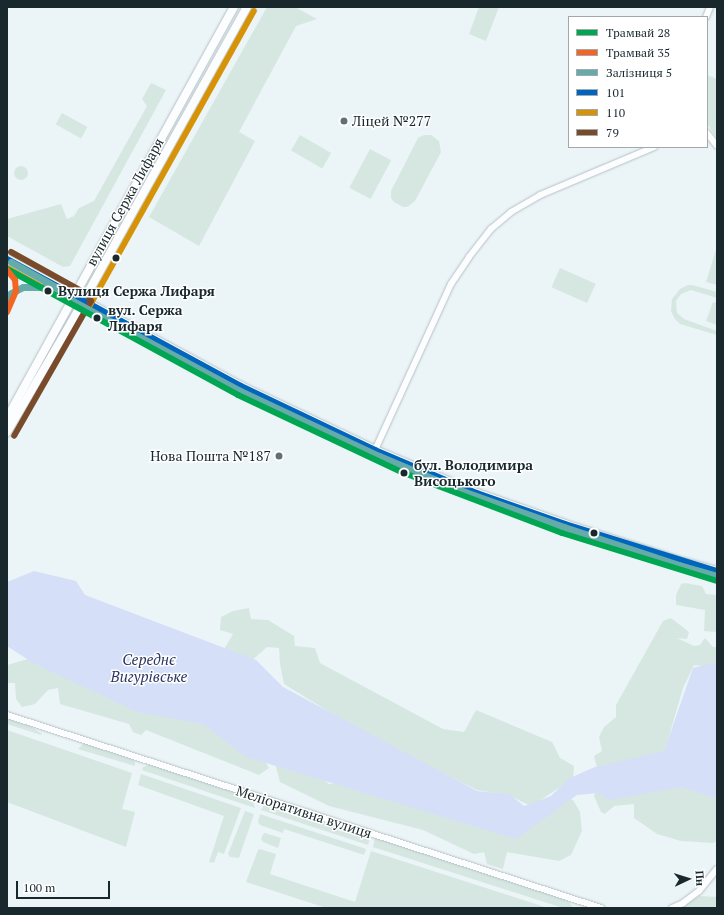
<!DOCTYPE html>
<html>
<head>
<meta charset="utf-8">
<style>
  body { margin:0 }
  #map { position:relative; width:724px; height:915px; overflow:hidden; background:#ebf4f7; font-family:"PT Serif",serif }
  div>[style] { position:absolute }
  [style*='--x'] { left:calc(var(--x)*1px); top:calc(var(--y)*1px); width:calc(var(--w)*1px); rotate:calc(var(--a)*1deg) }
  .green>* { inset:0; background:#d6e7e2; transform-origin:0 0 }
  .round { border-radius:50% }
  .water>* { inset:0; background:#d5dff8 }
  .roads { filter:drop-shadow(0 0 1px #b6c1c5) drop-shadow(0 0 1px #b6c1c5) }
  .minor>* { height:6px; margin:-3px; padding:0 3px; transform-origin:3px; border-radius:3px; background:#fcfdfe }
  .tertiary>* { height:8px; margin:-4px; padding:0 4px; transform-origin:4px; border-radius:4px; background:#fcfdfe }
  .bus-1>* { height:6px; margin:-3px; padding:0 3px; transform-origin:3px; border-radius:3px; background:#0065bd }
  .bus-2>* { height:6px; margin:-3px; padding:0 3px; transform-origin:3px; border-radius:3px; background:#d69307 }
  .bus-3>* { height:6px; margin:-3px; padding:0 3px; transform-origin:3px; border-radius:3px; background:#7a4b2a }
  .rail-1>* { height:7px; margin:-3.5px; padding:0 3.5px; transform-origin:3.5px; border-radius:3.5px; background:#65abaa }
  .tram-1>* { height:6px; margin:-3px; padding:0 3px; transform-origin:3px; border-radius:3px; background:#00a651 }
  .tram-2>* { height:6px; margin:-3px; padding:0 3px; transform-origin:3px; border-radius:3px; background:#f26522 }
  .dots>* { width:11px; height:11px; translate:-50% -50%; box-sizing:border-box; border:2px solid #fff; border-radius:50% }
  span { translate:-50% -50%; white-space:nowrap; text-align:center; line-height:1.15; -webkit-text-stroke:3px #fff; paint-order:stroke }
  .poi-label { font-size:14px; color:#18282d }
  .left { translate:0 -50%; text-align:left }
  .right { translate:-100% -50%; text-align:right }
  .street-label { font-size:14px; color:#18282d }
  .stop-label { font-size:14px; color:#18282d; font-weight:700 }
  .water-label { font-size:15px; color:#2d3764; font-style:italic }
  .frame { position:absolute; inset:0; border:8px solid #18282d; pointer-events:none }
  .legend { position:absolute; left:568px; top:16px; width:140px; height:132px; box-sizing:border-box; background:#fff; border:1px solid #a3a9ab; margin:0; padding:5px 7px; list-style:none; font-size:12px; color:#18282d }
  .legend li { display:flex; align-items:center; gap:8px; height:20px }
  .legend b { width:20px; border:1px solid #a3a9ab }
  .north { position:absolute; left:668px; top:859px; width:40px; height:40px; -webkit-text-stroke:3px #fff; paint-order:stroke; rotate:86deg; font-size:11px; font-weight:700; line-height:16px; text-align:center; color:#18282d }
  .north::after { content:''; display:block; margin:auto; width:14px; height:18px; background:#18282d; clip-path:polygon(50% 0,100% 100%,50% 72%,0 100%) }
  .scale { position:absolute; left:16px; top:881px; width:94px; height:18px; box-sizing:border-box; border:2px solid #18282d; border-top:0; padding-left:5px; font-size:12px; line-height:14px; white-space:nowrap; color:#18282d; -webkit-text-stroke:3px #fff; paint-order:stroke }
</style>
</head>
<body>
<div id="map">
  <div class="green">
    <div style="clip-path:polygon(267px 7px,295px 7px,317px 19px,296px 26px,239px 132px,255px 141px,199px 246px,149px 217px)"></div>
    <div style="clip-path:polygon(479px 7px,499px 7px,486px 41px,469px 34px)"></div>
    <div style="clip-path:polygon(707px 75px,717px 79px,717px 138px,707px 124px)"></div>
    <div style="clip-path:polygon(151px 83px,166px 90px,70px 266px,63px 267px,7px 236px,7px 219px,61px 204px,67px 219px,74px 216px,79px 208px,94px 201px,147px 106px,142px 99px)"></div>
    <div style="left:62px;top:113px;width:29px;height:13px;rotate:29deg"></div>
    <div style="left:300px;top:135px;width:36px;height:18px;rotate:30deg"></div>
    <div style="clip-path:polygon(424px 135px,431px 135px,439px 141px,441px 152px,415px 201px,407px 207px,403px 207px,394px 202px,391px 198px,391px 191px,418px 138px)"></div>
    <div style="left:370px;top:149px;width:24px;height:44px;rotate:28deg"></div>
    <div class="round" style="left:14px;top:166px;width:14px;height:14px"></div>
    <div style="clip-path:polygon(717px 246px,717px 285px,706px 282px)"></div>
    <div style="left:560px;top:268px;width:39px;height:21px;rotate:24deg"></div>
    <div style="clip-path:polygon(688px 285px,692px 285px,717px 292px,717px 298px,691px 290px,681px 294px,676px 301px,677px 313px,684px 319px,717px 331px,717px 335px,680px 324px,675px 319px,671px 311px,672px 299px,680px 289px)"></div>
    <div style="clip-path:polygon(713px 302px,717px 303px,717px 325px,706px 321px)"></div>
    <div style="clip-path:polygon(685px 583px,702px 586px,706px 594px,717px 595px,717px 630px,715px 632px,704px 631px,705px 610px,676px 605px,676px 595px,681px 584px)"></div>
    <div style="clip-path:polygon(249px 608px,251px 619px,268px 620px,294px 636px,295px 646px,315px 648px,320px 663px,443px 729px,464px 732px,476px 710px,552px 742px,560px 758px,574px 766px,573px 779px,531px 806px,508px 795px,477px 790px,373px 739px,284px 684px,280px 664px,279px 648px,267px 647px,250px 662px,223px 651px,233px 634px,220px 630px,221px 617px,233px 611px)"></div>
    <div style="clip-path:polygon(671px 618px,689px 632px,687px 639px,677px 638px,694px 646px,700px 645px,705px 638px,713px 647px,717px 647px,717px 662px,712px 667px,694px 665px,683px 688px,664px 753px,597px 768px,594px 756px,602px 751px,599px 737px,604px 727px,616px 717px,616px 705px,663px 621px)"></div>
    <div style="clip-path:polygon(32px 658px,213px 722px,258px 751px,269px 768px,259px 775px,146px 730px,141px 735px,133px 732px,129px 724px,60px 704px,58px 688px,48px 690px,35px 704px,22px 707px,16px 699px,15px 683px,7px 683px,7px 665px)"></div>
    <div style="clip-path:polygon(7px 718px,30px 726px,42px 734px,41px 735px,7px 724px)"></div>
    <div style="clip-path:polygon(7px 730px,132px 773px,122px 809px,135px 812px,126px 847px,7px 802px)"></div>
    <div style="clip-path:polygon(84px 743px,131px 758px,135px 762px,135px 766px,78px 749px)"></div>
    <div style="clip-path:polygon(298px 760px,329px 784px,356px 781px,474px 819px,569px 799px,573px 800px,580px 812px,582px 831px,571px 855px,559px 861px,507px 852px,503px 869px,487px 864px,484px 852px,474px 854px,423px 830px,329px 806px,280px 782px,275px 763px)"></div>
    <div style="clip-path:polygon(151px 764px,252px 798px,255px 808px,142px 770px,143px 767px)"></div>
    <div style="clip-path:polygon(141px 774px,241px 808px,224px 854px,218px 852px,214px 863px,209px 862px,224px 816px,138px 785px)"></div>
    <div style="clip-path:polygon(654px 784px,717px 790px,717px 841px,713px 843px,681px 841px,657px 834px,634px 818px,634px 804px,614px 806px,605px 814px,601px 812px,594px 796px,596px 790px)"></div>
    <div style="clip-path:polygon(265px 803px,369px 835px,370px 838px,368px 845px,261px 810px)"></div>
    <div style="clip-path:polygon(245px 811px,254px 814px,239px 858px,230px 857px,228px 854px)"></div>
    <div style="clip-path:polygon(260px 814px,366px 849px,364px 855px,284px 829px,283px 833px,260px 825px,258px 822px)"></div>
    <div style="clip-path:polygon(265px 833px,281px 838px,278px 848px,263px 842px,261px 839px,263px 834px)"></div>
    <div style="clip-path:polygon(375px 838px,563px 898px,571px 904px,573px 908px,563px 908px,373px 847px)"></div>
    <div style="clip-path:polygon(260px 849px,276px 854px,270px 874px,355px 902px,371px 851px,548px 908px,326px 908px,246px 882px,258px 850px)"></div>
    <div style="clip-path:polygon(699px 896px,717px 897px,717px 908px,680px 908px)"></div>
  </div>
  <div class="water">
    <div style="clip-path:polygon(34px 571px,76px 581px,85px 595px,256px 660px,283px 687px,477px 791px,509px 794px,524px 806px,551px 796px,570px 778px,595px 767px,664px 751px,693px 668px,717px 662px,717px 799px,682px 787px,609px 800px,597px 793px,577px 795px,516px 839px,246px 757px,203px 724px,137px 712px,33px 663px,7px 646px,7px 582px)"></div>
  </div>
  <div class="roads">
    <div class="minor">
      <div style="--x:706;--y:17;--w:11;--a:-68"></div>
      <div style="--x:707;--y:133;--w:16;--a:52"></div>
      <div style="--x:375;--y:450;--w:183;--a:-65.4"></div>
      <div style="--x:451;--y:284;--w:32;--a:-56"></div>
      <div style="--x:469;--y:257;--w:36;--a:-52"></div>
      <div style="--x:491;--y:229;--w:26;--a:-40"></div>
      <div style="--x:511;--y:212;--w:34;--a:-30"></div>
      <div style="--x:540;--y:195;--w:124;--a:-22.8"></div>
      <div style="--x:7;--y:715;--w:625;--a:18"></div>
      <div style="--x:672;--y:908;--w:12;--a:-24"></div>
      <div style="--x:683;--y:903;--w:20;--a:-37"></div>
      <div style="--x:699;--y:891;--w:28;--a:-51"></div>
    </div>
    <div class="tertiary">
      <div style="--x:7;--y:259;--w:266;--a:28.5"></div>
      <div style="--x:241;--y:386;--w:148;--a:25.5"></div>
      <div style="--x:375;--y:450;--w:111;--a:22.9"></div>
      <div style="--x:477;--y:493;--w:93;--a:19.4"></div>
      <div style="--x:565;--y:524;--w:118;--a:17.8"></div>
      <div style="--x:677;--y:560;--w:41;--a:15.4"></div>
      <div style="--x:7;--y:418;--w:470;--a:-61.1"></div>
      <div style="--x:7;--y:432;--w:126;--a:-59.6"></div>
      <div style="--x:71;--y:323;--w:362;--a:-60.9"></div>
    </div>
  </div>
  <div class="bus-1">
    <div style="--x:7;--y:259;--w:266;--a:28.5"></div>
    <div style="--x:241;--y:386;--w:148;--a:25.5"></div>
    <div style="--x:375;--y:450;--w:111;--a:22.9"></div>
    <div style="--x:477;--y:493;--w:93;--a:19.4"></div>
    <div style="--x:565;--y:524;--w:159;--a:17.2"></div>
  </div>
  <div class="bus-2">
    <div style="--x:7;--y:268;--w:83;--a:28.7"></div>
    <div style="--x:80;--y:308;--w:9;--a:-6"></div>
    <div style="--x:89;--y:307;--w:339;--a:-60.9"></div>
  </div>
  <div class="bus-3">
    <div style="--x:11;--y:252;--w:87;--a:28.9"></div>
    <div style="--x:87;--y:294;--w:8;--a:60"></div>
    <div style="--x:91;--y:301;--w:155;--a:119.7"></div>
  </div>
  <div class="rail-1">
    <div style="--x:11;--y:262;--w:51;--a:29.1"></div>
    <div style="--x:7;--y:298;--w:6;--a:-51"></div>
    <div style="--x:11;--y:293;--w:13;--a:-27"></div>
    <div style="--x:23;--y:287;--w:24;--a:0"></div>
    <div style="--x:47;--y:287;--w:219;--a:28.3"></div>
    <div style="--x:240;--y:391;--w:153;--a:25.1"></div>
    <div style="--x:379;--y:456;--w:93;--a:22.7"></div>
    <div style="--x:465;--y:492;--w:105;--a:19.5"></div>
    <div style="--x:564;--y:527;--w:121;--a:18.3"></div>
    <div style="--x:679;--y:565;--w:40;--a:16"></div>
  </div>
  <div class="tram-1">
    <div style="--x:7;--y:269;--w:263;--a:28.6"></div>
    <div style="--x:238;--y:395;--w:183;--a:25.2"></div>
    <div style="--x:404;--y:473;--w:169;--a:20.8"></div>
    <div style="--x:562;--y:533;--w:162;--a:17.2"></div>
  </div>
  <div class="tram-2">
    <div style="--x:7;--y:270;--w:13;--a:51"></div>
    <div style="--x:15;--y:280;--w:11;--a:85"></div>
    <div style="--x:16;--y:291;--w:23;--a:113"></div>
  </div>
  <div class="dots">
    <div style="left:344px;top:121px;background:#626f74"></div>
    <div style="left:116px;top:258px;background:#18282d"></div>
    <div style="left:48px;top:291px;background:#18282d"></div>
    <div style="left:97px;top:318px;background:#18282d"></div>
    <div style="left:279px;top:456px;background:#626f74"></div>
    <div style="left:404px;top:473px;background:#18282d"></div>
    <div style="left:594px;top:533px;background:#18282d"></div>
  </div>
  <div class="poi-label">
    <span class="left" style="left:352px;top:121px">Ліцей №277</span>
    <span class="right" style="left:271px;top:456px">Нова Пошта №187</span>
  </div>
  <div class="street-label">
    <span style="left:125px;top:202px;rotate:-61deg">вулиця Сержа Лифаря</span>
    <span style="left:304px;top:812px;rotate:18deg">Меліоративна вулиця</span>
  </div>
  <div class="stop-label">
    <span class="left" style="left:58px;top:291px">Вулиця Сержа Лифаря</span>
    <span class="left" style="left:108px;top:318px">вул. Сержа<br>Лифаря</span>
    <span class="left" style="left:414px;top:473px">бул. Володимира<br>Висоцького</span>
  </div>
  <div class="water-label">
    <span style="left:149px;top:668px">Середнє<br>Вигурівське</span>
  </div>
  <div class="frame"></div>
  <ul class="legend">
  <li><b style="height:5px;background:#00a651"></b>Трамвай 28</li>
  <li><b style="height:5px;background:#f26522"></b>Трамвай 35</li>
  <li><b style="height:5px;background:#65abaa"></b>Залізниця 5</li>
  <li><b style="height:5px;background:#0065bd"></b>101</li>
  <li><b style="height:5px;background:#d69307"></b>110</li>
  <li><b style="height:5px;background:#7a4b2a"></b>79</li>
  </ul>
  <div class="north">Пн</div>
  <div class="scale">100 m</div>
</div>
</body>
</html>
